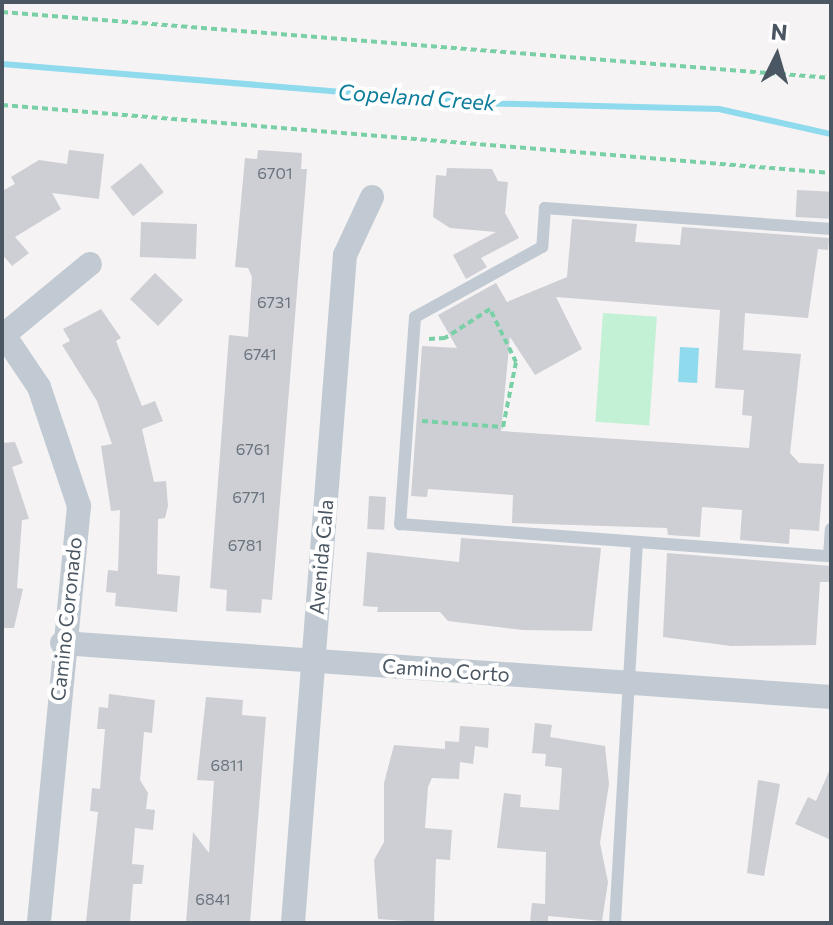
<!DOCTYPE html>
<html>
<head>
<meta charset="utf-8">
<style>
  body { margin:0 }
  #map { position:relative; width:833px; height:925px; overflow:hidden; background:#f5f3f3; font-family:Commissioner,sans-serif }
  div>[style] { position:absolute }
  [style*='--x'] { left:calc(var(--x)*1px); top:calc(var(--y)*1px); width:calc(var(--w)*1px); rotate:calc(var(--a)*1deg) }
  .green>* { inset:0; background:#c3f1d5; transform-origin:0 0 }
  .water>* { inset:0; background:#90daee; transform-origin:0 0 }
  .stream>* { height:6px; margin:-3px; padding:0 3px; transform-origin:3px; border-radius:3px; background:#90daee }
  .building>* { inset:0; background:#cdcfd5; transform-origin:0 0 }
  .path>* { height:4px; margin-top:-2px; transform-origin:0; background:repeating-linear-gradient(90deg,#7ad0a6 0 6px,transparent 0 10px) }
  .lane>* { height:12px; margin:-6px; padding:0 6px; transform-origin:6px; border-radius:6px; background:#c1cad2 }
  .street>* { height:24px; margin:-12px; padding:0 12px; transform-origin:12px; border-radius:12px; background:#c1cad2 }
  span { translate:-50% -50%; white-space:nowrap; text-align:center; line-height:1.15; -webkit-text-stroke:8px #fff; paint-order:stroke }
  .number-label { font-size:16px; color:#6b747e }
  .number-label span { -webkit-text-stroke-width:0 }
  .street-label { font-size:20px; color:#4a5661 }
  .water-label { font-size:22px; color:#0c7c9b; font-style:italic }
  .frame { position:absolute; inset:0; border:4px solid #4a5661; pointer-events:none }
  .north { position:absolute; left:737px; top:16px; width:80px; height:80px; -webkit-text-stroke:6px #fff; paint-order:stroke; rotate:5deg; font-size:22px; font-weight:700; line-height:32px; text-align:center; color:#4a5661 }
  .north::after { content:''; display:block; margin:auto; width:28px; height:36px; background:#4a5661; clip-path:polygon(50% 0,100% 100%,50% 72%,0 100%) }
</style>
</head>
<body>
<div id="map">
  <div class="green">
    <div style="left:603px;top:313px;width:54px;height:109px;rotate:4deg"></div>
  </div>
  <div class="water">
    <div style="left:680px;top:347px;width:19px;height:35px;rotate:3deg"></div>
  </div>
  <div class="stream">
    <div style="--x:2;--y:64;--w:473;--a:4.7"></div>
    <div style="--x:473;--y:103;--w:246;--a:1.4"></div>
    <div style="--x:719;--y:109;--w:115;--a:12.6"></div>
  </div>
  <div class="building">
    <div style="clip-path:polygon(69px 150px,104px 154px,99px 199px,52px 193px,61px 209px,15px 237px,29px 253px,12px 266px,2px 254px,2px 191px,15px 184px,11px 177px,39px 160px,67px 164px)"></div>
    <div style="clip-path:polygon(258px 150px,302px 153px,301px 169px,307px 169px,272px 600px,262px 599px,261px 613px,226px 611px,227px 590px,210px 588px,229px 335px,248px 337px,252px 277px,248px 268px,235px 267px,245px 158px,257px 159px)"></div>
    <div style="left:141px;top:163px;width:37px;height:39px;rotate:52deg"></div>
    <div style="clip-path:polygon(447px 168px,492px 169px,498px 181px,508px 182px,505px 213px,519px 238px,481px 258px,487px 267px,466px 279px,453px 255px,496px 232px,450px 228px,433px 217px,436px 175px,446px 176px)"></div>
    <div style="left:797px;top:190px;width:34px;height:27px;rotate:3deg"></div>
    <div style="clip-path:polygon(evenodd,572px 219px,637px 224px,635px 242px,680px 245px,682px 227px,829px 238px,828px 250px,818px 249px,808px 318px,745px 313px,743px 350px,801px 354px,790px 453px,799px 463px,824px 464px,819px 531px,790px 529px,789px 544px,740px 540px,742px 510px,702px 507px,700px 537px,668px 535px,667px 528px,512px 523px,513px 495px,428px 489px,427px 497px,411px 496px,422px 346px,457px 348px,438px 315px,496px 283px,507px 302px,567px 277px,572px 219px,556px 297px,720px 310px,715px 388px,744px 390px,742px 415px,752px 416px,749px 448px,501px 431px,510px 337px,535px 375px,582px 349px,556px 297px)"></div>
    <div style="left:141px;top:222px;width:56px;height:35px;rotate:2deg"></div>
    <div style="left:155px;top:273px;width:39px;height:36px;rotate:44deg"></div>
    <div style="clip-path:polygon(101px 309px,121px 338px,116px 341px,142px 406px,155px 401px,163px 421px,142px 429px,154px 482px,166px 481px,168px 506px,165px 518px,158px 519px,157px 574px,180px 576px,177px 612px,115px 606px,116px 593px,106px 592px,108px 570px,118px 571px,120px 510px,111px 511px,101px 446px,112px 444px,97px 401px,62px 345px,70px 341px,63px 329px)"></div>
    <div style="clip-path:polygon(15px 442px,23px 463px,12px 467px,29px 519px,22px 520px,17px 588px,23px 589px,14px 628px,2px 628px,2px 443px)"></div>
    <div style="left:369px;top:496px;width:17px;height:33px;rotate:3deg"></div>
    <div style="clip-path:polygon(461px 538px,601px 548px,592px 631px,523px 630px,448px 621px,440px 612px,377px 612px,378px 607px,363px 606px,367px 552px,459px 562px)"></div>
    <div style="clip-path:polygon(667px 553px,831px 566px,831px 582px,820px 582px,816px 645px,731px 646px,663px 637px)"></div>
    <div style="clip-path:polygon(109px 694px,155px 700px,152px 733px,144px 732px,140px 780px,148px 793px,146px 809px,155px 810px,153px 830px,135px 828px,132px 864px,144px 865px,142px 884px,133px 884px,130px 923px,86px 922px,98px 812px,90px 811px,92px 788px,100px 789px,105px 729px,97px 729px,99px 707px,108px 708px)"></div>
    <div style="clip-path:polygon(206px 697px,243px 700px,242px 715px,266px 717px,250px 923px,186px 923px,193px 832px,209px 853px,214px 781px,197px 780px)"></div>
    <div style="clip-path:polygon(535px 723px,552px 725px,550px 737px,605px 746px,609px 784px,600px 843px,608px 882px,602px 921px,548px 916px,548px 923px,530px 923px,532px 903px,545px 904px,546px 852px,497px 848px,504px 793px,521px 795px,520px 807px,559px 810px,562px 768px,545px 766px,546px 754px,532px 753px)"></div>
    <div style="clip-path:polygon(460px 726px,489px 728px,488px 748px,475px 746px,473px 764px,460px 762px,459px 779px,432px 778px,428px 787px,425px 828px,452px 830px,450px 860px,436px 859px,434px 923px,378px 919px,374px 860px,384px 842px,384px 783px,394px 745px,445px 749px,445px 741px,459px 742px)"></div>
    <div style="clip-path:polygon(831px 767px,831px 840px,795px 824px,808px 797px,816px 801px)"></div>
    <div style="clip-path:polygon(758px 780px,780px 784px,764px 876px,747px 873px)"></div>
  </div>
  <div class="path">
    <div style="--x:2;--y:12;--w:832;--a:4.55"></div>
    <div style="--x:2;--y:105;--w:832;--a:4.69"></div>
    <div style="--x:422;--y:421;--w:81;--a:4.2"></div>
    <div style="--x:503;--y:427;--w:66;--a:-78.7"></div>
    <div style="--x:516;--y:362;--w:59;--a:-116.1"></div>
    <div style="--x:490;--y:309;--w:54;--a:147.2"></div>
    <div style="--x:445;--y:338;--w:17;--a:177"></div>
  </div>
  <div class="lane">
    <div style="--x:831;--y:229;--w:287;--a:-175.8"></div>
    <div style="--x:545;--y:208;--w:39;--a:94"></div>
    <div style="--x:542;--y:247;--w:145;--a:151.1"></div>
    <div style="--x:415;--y:317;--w:208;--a:94.1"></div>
    <div style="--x:400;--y:524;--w:430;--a:4.3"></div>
    <div style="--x:829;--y:556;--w:27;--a:-86"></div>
    <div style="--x:615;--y:923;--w:382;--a:-86.7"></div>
  </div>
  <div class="street">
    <div style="--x:2;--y:332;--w:66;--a:56.1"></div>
    <div style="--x:39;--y:387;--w:126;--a:71.4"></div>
    <div style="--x:79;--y:506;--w:419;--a:95.5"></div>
    <div style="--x:5;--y:334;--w:110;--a:-39.5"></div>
    <div style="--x:62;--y:643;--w:771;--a:4.02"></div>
    <div style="--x:293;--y:923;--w:670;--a:-85.55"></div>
    <div style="--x:345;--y:255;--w:64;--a:-65"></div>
  </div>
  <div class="number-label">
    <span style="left:275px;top:173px">6701</span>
    <span style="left:274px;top:302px">6731</span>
    <span style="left:260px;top:354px">6741</span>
    <span style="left:253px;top:449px">6761</span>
    <span style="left:249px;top:497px">6771</span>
    <span style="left:245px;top:545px">6781</span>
    <span style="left:227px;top:765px">6811</span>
    <span style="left:213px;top:899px">6841</span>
  </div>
  <div class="street-label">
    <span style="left:321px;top:557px;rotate:-85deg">Avenida Cala</span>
    <span style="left:66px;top:619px;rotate:-84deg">Camino Coronado</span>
    <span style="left:446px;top:670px;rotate:4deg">Camino Corto</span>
  </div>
  <div class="water-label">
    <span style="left:417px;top:97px;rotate:4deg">Copeland Creek</span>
  </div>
  <div class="frame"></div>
  <div class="north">N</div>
</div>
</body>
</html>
